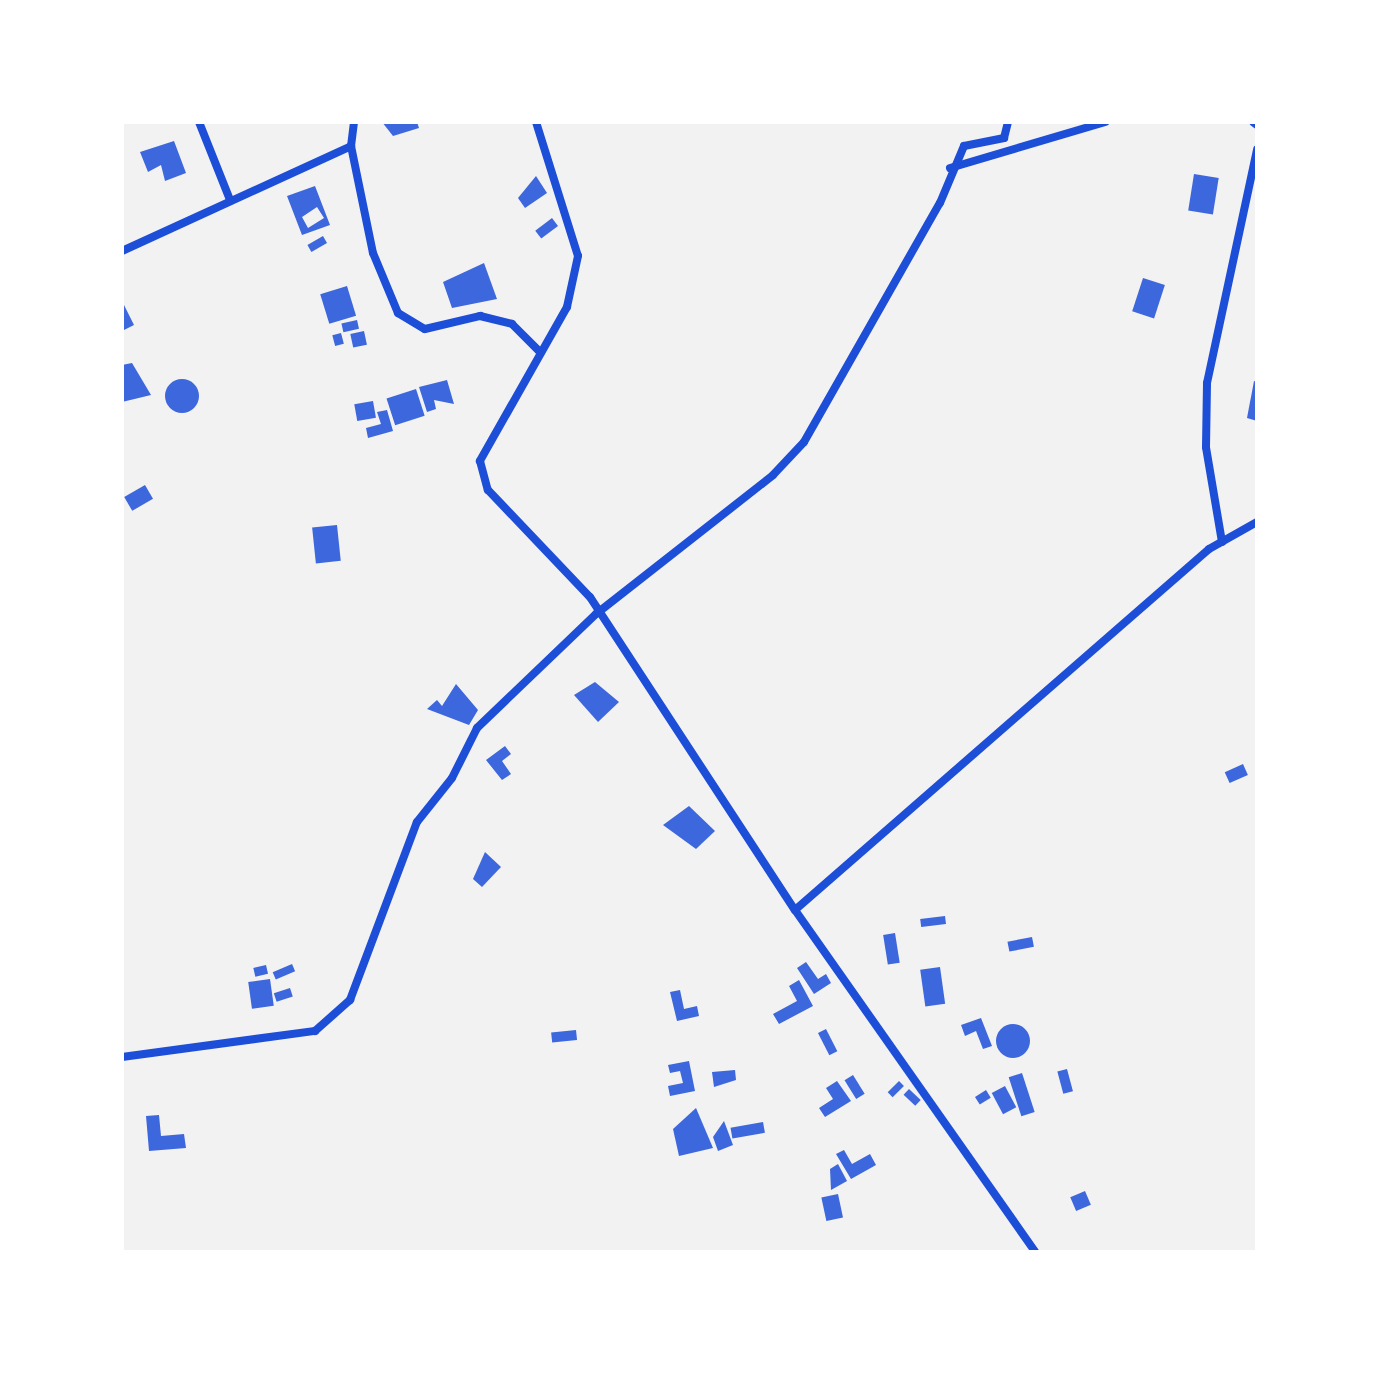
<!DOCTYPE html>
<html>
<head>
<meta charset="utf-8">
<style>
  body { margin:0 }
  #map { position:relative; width:1379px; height:1374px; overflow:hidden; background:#f2f2f2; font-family:"Noto Sans",sans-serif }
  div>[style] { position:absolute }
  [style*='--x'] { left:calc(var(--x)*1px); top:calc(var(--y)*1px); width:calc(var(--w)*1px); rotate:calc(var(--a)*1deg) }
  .building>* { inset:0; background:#3d67dc; transform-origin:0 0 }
  .round { border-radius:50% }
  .minor>* { height:8px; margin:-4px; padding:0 4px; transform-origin:4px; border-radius:4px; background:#1d4ed8 }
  span { translate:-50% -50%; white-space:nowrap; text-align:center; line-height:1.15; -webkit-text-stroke:7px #fff; paint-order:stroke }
  .frame { position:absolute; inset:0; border:124px solid #fff; pointer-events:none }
</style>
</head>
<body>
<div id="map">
  <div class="building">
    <div style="clip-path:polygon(382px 122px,417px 122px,419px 128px,393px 136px)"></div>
    <div style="clip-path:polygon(174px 141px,186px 173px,165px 181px,161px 165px,148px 172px,140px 152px)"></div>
    <div style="left:1194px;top:174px;width:25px;height:37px;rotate:9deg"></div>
    <div style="clip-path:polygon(536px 176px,547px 193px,525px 208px,518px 198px)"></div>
    <div style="clip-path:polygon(evenodd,315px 186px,330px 225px,302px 235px,287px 196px,315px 186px,317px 207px,324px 218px,308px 228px,302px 217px,317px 207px)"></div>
    <div style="left:552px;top:218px;width:10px;height:21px;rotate:53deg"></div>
    <div style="left:323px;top:236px;width:8px;height:18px;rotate:60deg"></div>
    <div style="clip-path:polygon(484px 263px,497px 299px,452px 308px,443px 282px)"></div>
    <div style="left:1143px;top:278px;width:23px;height:35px;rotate:18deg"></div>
    <div style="left:347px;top:286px;width:31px;height:28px;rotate:73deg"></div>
    <div style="clip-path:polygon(122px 301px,134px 325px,122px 331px)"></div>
    <div style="left:357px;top:320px;width:9px;height:16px;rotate:77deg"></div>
    <div style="left:364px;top:331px;width:14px;height:14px;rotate:78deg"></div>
    <div style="left:341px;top:333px;width:11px;height:9px;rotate:75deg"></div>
    <div style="clip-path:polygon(132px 363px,151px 395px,122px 402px,122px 365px)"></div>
    <div class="round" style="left:165px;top:379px;width:34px;height:34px"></div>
    <div style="clip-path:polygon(447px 380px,454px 404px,434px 400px,436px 409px,427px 412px,419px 387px)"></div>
    <div style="clip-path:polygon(1254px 381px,1257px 382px,1257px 421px,1247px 418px)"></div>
    <div style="left:416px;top:389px;width:28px;height:31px;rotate:72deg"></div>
    <div style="left:373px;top:401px;width:17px;height:19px;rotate:80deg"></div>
    <div style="clip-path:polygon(387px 410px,393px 431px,368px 438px,366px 428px,381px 424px,377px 412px)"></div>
    <div style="left:145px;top:485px;width:16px;height:24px;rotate:60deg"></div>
    <div style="left:337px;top:525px;width:36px;height:25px;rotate:84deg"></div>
    <div style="clip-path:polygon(595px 682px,619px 702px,598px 722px,574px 695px)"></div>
    <div style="clip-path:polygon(456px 684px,478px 710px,469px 725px,427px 709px,437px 700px,442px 706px)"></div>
    <div style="clip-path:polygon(505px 746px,511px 754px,502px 761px,511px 774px,502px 780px,486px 760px)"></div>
    <div style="left:1243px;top:764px;width:12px;height:20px;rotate:66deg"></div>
    <div style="clip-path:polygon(689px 806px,715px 831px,696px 849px,663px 825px)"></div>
    <div style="clip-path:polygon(485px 852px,501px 867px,482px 887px,473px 879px)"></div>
    <div style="left:945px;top:916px;width:8px;height:25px;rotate:83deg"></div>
    <div style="left:895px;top:933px;width:30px;height:12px;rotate:81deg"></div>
    <div style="left:1032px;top:937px;width:10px;height:25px;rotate:79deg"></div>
    <div style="clip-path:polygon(806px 962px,818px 979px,826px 974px,831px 983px,814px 994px,797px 968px)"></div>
    <div style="left:292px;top:964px;width:8px;height:21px;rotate:67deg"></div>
    <div style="left:266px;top:965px;width:9px;height:13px;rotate:77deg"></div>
    <div style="left:940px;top:967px;width:37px;height:20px;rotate:82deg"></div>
    <div style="left:270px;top:979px;width:27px;height:22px;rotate:82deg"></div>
    <div style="clip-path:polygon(799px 980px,813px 1006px,779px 1024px,773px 1014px,797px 1001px,789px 986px)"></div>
    <div style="left:290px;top:988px;width:9px;height:17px;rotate:72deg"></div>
    <div style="clip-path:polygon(680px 990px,684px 1009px,697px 1006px,699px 1016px,677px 1021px,670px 992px)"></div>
    <div style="clip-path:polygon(981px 1018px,992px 1046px,983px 1049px,976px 1031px,965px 1036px,961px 1025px)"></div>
    <div class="round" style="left:996px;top:1024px;width:34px;height:34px"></div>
    <div style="left:826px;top:1029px;width:25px;height:9px;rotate:63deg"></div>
    <div style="left:576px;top:1030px;width:10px;height:25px;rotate:84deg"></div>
    <div style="clip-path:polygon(689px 1061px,695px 1091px,670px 1096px,668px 1086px,683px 1083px,680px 1071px,670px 1073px,668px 1065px)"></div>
    <div style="left:1067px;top:1069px;width:23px;height:10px;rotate:75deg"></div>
    <div style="clip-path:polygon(735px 1070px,736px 1080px,714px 1087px,712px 1072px)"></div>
    <div style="left:1022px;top:1073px;width:41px;height:14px;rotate:72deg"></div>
    <div style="left:853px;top:1075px;width:22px;height:10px;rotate:58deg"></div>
    <div style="clip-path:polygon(837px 1081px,851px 1101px,825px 1117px,819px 1108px,833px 1099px,826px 1088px)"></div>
    <div style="left:899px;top:1081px;width:7px;height:16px;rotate:45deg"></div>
    <div style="left:1005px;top:1086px;width:24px;height:15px;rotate:62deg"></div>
    <div style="left:909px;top:1089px;width:16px;height:8px;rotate:43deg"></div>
    <div style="left:986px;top:1090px;width:9px;height:13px;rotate:58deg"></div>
    <div style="clip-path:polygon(696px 1108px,713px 1148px,679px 1156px,673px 1129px)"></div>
    <div style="clip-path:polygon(159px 1115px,161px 1136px,184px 1134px,186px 1148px,149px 1151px,146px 1116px)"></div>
    <div style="clip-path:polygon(724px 1121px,733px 1145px,718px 1151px,713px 1137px)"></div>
    <div style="left:763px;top:1122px;width:11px;height:33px;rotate:80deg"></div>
    <div style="clip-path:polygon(844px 1150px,852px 1164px,870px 1154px,876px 1165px,851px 1179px,836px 1154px)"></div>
    <div style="clip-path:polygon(838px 1164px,847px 1181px,831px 1190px,830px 1169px)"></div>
    <div style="left:1085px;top:1191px;width:15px;height:16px;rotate:67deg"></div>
    <div style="left:838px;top:1194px;width:24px;height:17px;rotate:78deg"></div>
  </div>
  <div class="minor">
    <div style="--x:199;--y:122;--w:84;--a:68.3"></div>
    <div style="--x:354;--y:122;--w:24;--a:97"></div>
    <div style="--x:351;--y:146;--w:109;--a:78.4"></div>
    <div style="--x:373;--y:253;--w:65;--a:67.4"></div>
    <div style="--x:398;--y:313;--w:31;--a:31"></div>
    <div style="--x:425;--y:329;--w:57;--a:-13.3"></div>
    <div style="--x:480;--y:316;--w:33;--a:14"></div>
    <div style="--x:512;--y:324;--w:38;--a:45"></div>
    <div style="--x:536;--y:122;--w:140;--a:72.6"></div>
    <div style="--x:578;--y:256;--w:52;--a:102.2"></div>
    <div style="--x:567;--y:307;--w:177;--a:119.5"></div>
    <div style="--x:480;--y:461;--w:30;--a:75"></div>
    <div style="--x:488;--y:490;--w:148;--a:46.4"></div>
    <div style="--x:590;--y:597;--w:374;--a:56.8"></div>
    <div style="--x:795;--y:910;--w:418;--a:54.9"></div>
    <div style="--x:1253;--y:122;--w:5;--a:37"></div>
    <div style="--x:950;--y:168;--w:162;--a:-16.5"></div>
    <div style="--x:122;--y:251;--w:252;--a:-24.6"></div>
    <div style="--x:1222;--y:542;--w:96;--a:-99.6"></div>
    <div style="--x:1206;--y:447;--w:64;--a:-89.1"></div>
    <div style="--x:1207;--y:383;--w:239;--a:-77.9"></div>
    <div style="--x:795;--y:910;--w:549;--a:-41.09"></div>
    <div style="--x:1209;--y:549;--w:55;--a:-29.4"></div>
    <div style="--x:122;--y:1057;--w:195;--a:-7.7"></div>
    <div style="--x:315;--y:1031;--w:47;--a:-41.5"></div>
    <div style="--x:350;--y:1000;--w:190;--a:-69.4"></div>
    <div style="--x:417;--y:822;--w:56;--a:-51.5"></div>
    <div style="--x:452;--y:778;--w:56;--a:-63.4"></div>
    <div style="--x:477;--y:728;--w:165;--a:-43.8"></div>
    <div style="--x:596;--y:614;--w:225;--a:-38.1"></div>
    <div style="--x:773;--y:475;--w:45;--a:-46.8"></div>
    <div style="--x:804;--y:442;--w:275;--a:-60.4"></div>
    <div style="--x:940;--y:203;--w:62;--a:-67.2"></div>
    <div style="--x:964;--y:146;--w:41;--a:-11.3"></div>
    <div style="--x:1004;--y:138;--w:16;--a:-76"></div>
  </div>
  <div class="frame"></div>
</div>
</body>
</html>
